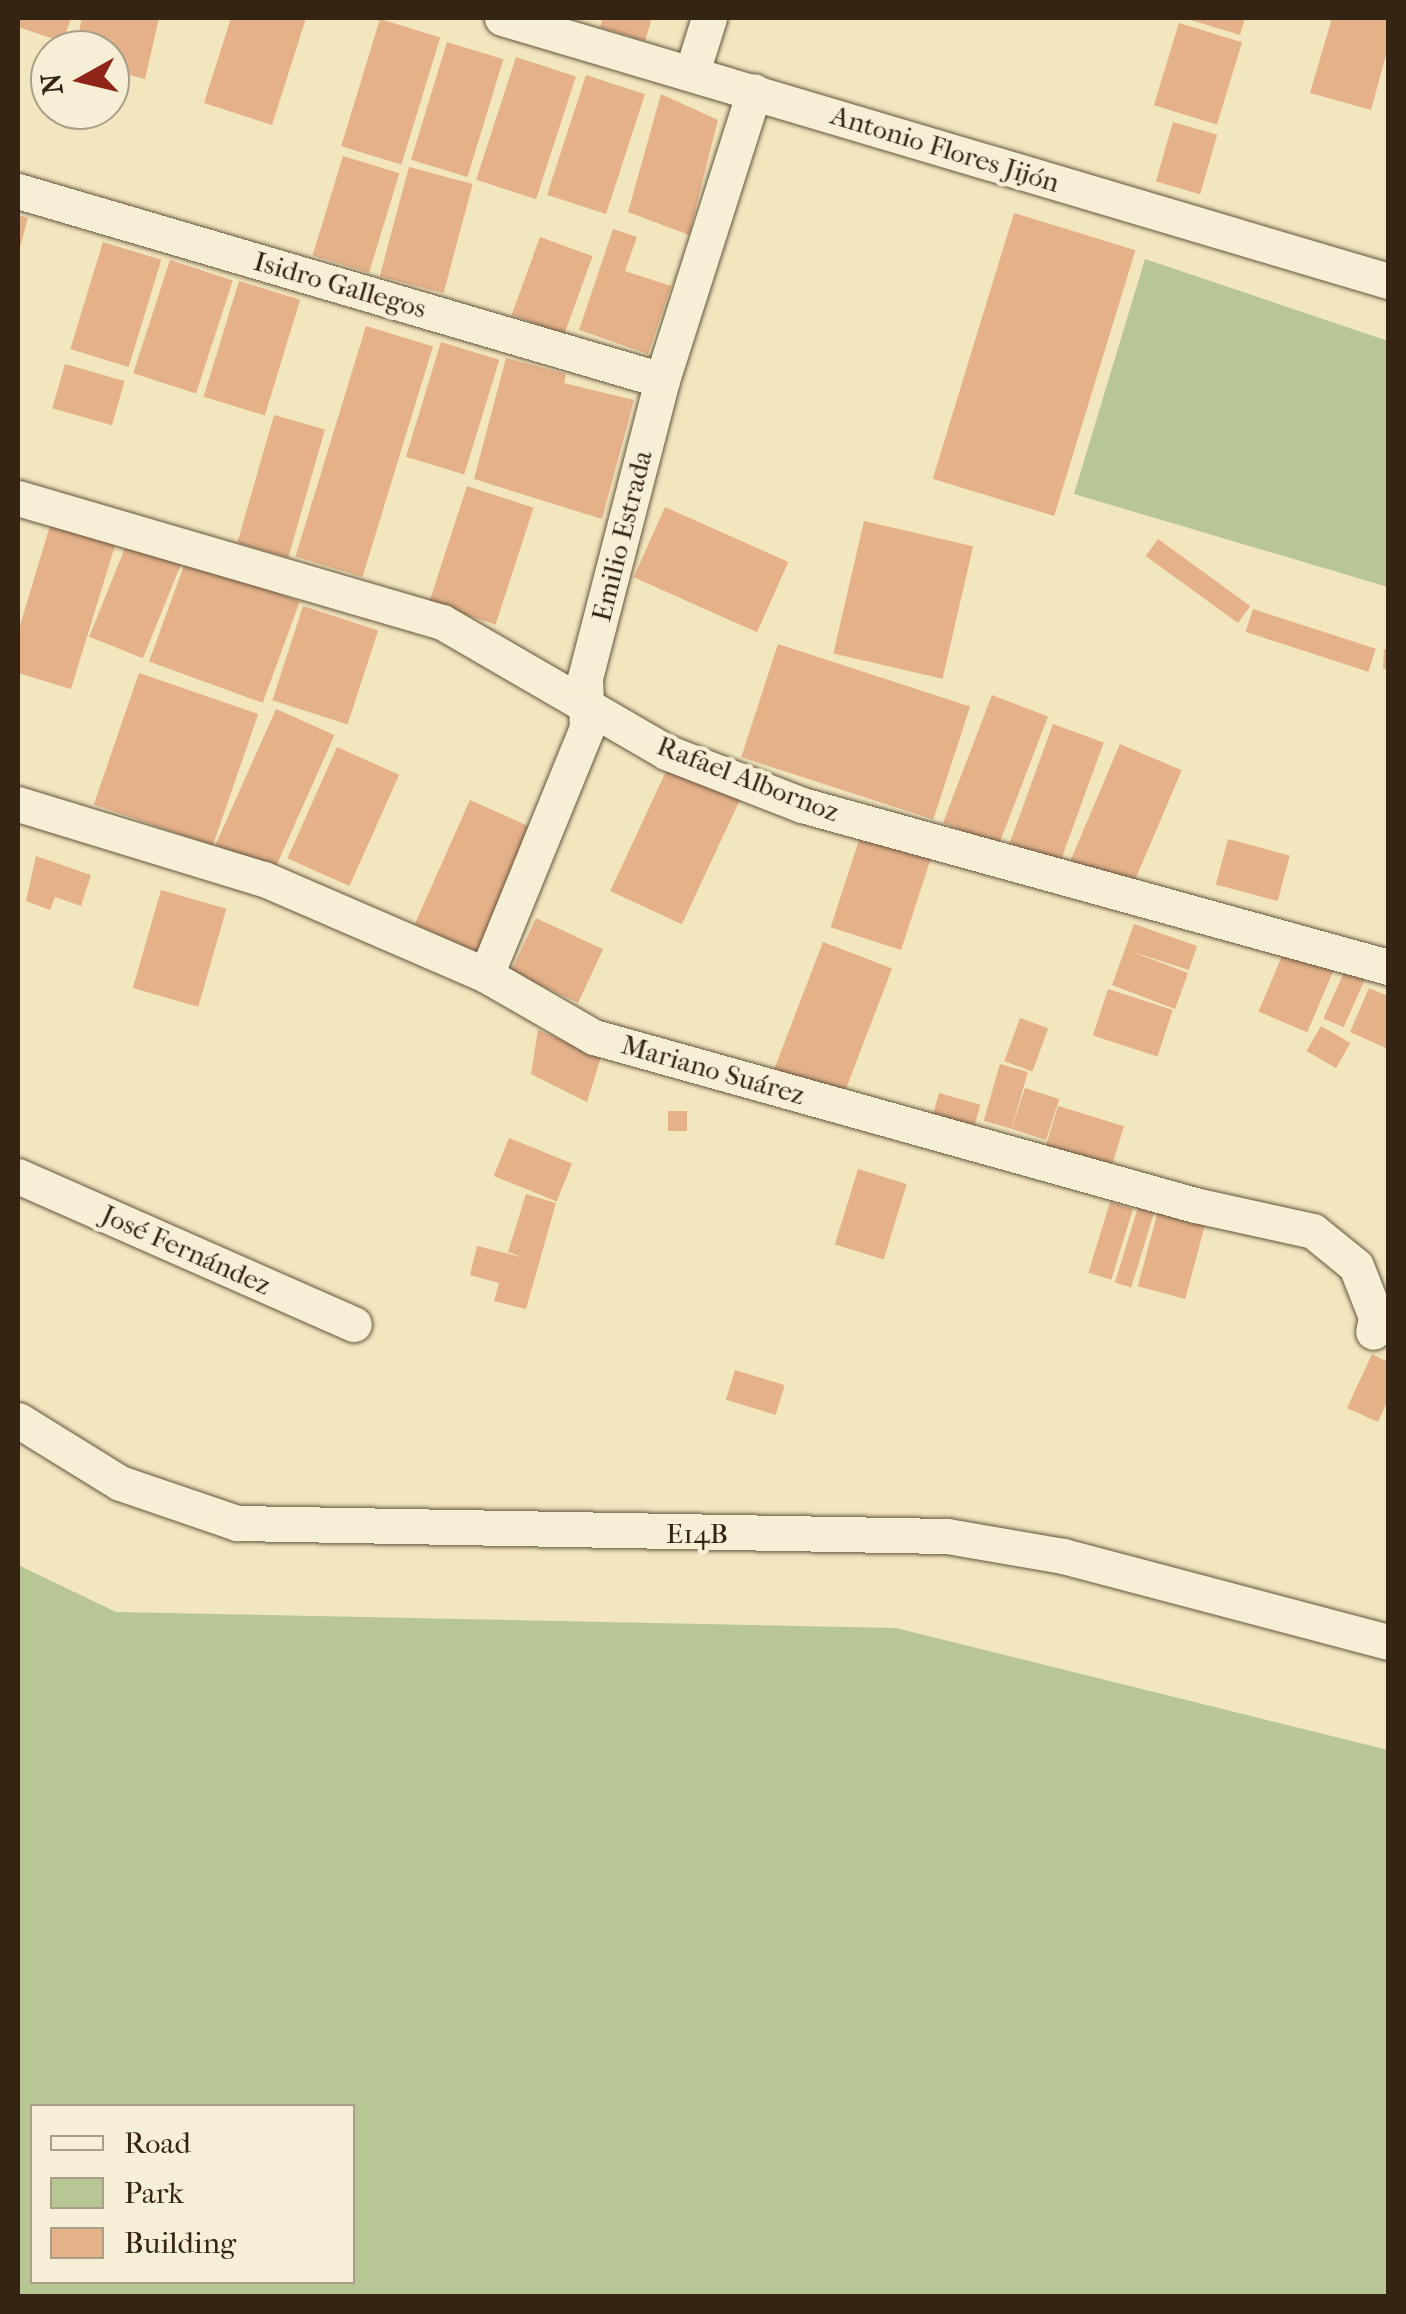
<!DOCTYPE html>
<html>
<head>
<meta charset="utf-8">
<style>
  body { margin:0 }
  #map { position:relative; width:1406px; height:2314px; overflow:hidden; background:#f2e6bf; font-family:"IM FELL French Canon",serif }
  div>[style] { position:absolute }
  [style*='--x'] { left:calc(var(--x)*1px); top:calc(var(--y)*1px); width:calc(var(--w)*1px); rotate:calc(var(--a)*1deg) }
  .green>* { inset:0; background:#b8c694 }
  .building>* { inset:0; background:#e4b189; transform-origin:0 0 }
  .roads { filter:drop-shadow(0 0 2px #64543e) drop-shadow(0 0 2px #64543e) }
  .minor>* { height:35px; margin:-17.5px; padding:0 17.5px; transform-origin:17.5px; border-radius:17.5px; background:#f7efd5 }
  span { translate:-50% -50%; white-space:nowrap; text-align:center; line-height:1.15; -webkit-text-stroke:9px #f7efd5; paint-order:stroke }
  .street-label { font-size:28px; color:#352413 }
  .frame { position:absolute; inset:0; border:20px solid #352413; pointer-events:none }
  .legend { position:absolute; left:30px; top:2104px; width:325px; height:180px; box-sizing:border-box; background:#f7efd5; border:2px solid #a99e87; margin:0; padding:12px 18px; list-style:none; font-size:30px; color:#352413 }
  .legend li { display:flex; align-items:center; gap:20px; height:50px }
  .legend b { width:50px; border:2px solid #a99e87 }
  .north { position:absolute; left:30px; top:30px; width:100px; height:100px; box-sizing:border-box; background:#f7efd5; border:2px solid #a99e87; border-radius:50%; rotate:262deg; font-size:28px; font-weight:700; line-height:40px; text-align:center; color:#352413 }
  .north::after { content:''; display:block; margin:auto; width:35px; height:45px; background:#8f2418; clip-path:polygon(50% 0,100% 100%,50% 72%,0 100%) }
</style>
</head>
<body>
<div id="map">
  <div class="green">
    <div style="clip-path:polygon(1145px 259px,1388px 341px,1388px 587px,1074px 494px)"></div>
    <div style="clip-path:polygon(evenodd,18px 1565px,116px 1612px,896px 1628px,1388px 1750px,1388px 2296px,18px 2296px,18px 1565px,32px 2106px,352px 2106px,352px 2282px,32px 2282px,32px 2106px)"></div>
  </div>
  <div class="building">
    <div style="clip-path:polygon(18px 18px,71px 18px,63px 42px,18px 27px)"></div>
    <div style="clip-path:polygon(82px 18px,159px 18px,145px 79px,110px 70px,110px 50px,75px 50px)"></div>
    <div style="clip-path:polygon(231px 18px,306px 18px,272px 125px,204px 103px)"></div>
    <div style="clip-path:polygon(603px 18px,652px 18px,645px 41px,600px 27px)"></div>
    <div style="clip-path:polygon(1184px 18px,1245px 18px,1240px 35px)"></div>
    <div style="clip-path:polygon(1332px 18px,1388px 18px,1388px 48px,1371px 110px,1310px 93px)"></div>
    <div style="left:380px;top:19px;width:63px;height:133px;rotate:17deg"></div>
    <div style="left:1179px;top:23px;width:66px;height:86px;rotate:17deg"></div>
    <div style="left:447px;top:42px;width:59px;height:123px;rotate:17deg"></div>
    <div style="left:516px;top:57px;width:63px;height:129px;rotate:18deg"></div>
    <div style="left:586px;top:75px;width:62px;height:126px;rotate:18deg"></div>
    <div style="clip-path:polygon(661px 94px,718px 120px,689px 235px,628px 212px)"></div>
    <div style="left:1173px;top:122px;width:46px;height:62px;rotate:16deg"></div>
    <div style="left:343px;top:156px;width:59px;height:104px;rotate:17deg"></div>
    <div style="left:409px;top:167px;width:66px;height:113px;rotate:15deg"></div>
    <div style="left:1014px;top:213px;width:127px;height:278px;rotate:17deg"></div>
    <div style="clip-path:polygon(18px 215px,28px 218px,19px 251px,18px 250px)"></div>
    <div style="clip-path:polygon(613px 229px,637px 237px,625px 271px,671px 286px,648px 354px,579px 330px)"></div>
    <div style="left:540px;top:237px;width:56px;height:83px;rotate:20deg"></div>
    <div style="left:103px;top:242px;width:61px;height:112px;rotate:17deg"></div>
    <div style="left:170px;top:260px;width:66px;height:119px;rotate:18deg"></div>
    <div style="left:239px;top:281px;width:64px;height:121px;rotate:17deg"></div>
    <div style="left:366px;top:326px;width:70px;height:241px;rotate:17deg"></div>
    <div style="left:441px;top:342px;width:61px;height:120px;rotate:17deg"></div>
    <div style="clip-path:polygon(506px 358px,566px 374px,564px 383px,634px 400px,602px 519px,474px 479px)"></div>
    <div style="left:65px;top:364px;width:62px;height:46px;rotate:16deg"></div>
    <div style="left:274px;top:415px;width:53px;height:133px;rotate:16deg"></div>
    <div style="left:467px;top:486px;width:70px;height:123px;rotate:18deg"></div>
    <div style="left:665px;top:507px;width:135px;height:77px;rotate:24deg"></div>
    <div style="clip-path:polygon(52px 519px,117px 539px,71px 689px,18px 673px,18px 632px)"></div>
    <div style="left:864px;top:521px;width:112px;height:136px;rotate:13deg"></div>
    <div style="left:1158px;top:539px;width:114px;height:21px;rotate:36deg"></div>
    <div style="left:127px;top:543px;width:58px;height:101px;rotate:22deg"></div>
    <div style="left:186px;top:560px;width:121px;height:108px;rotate:20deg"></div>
    <div style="left:303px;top:606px;width:79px;height:99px;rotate:18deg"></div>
    <div style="left:1253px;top:609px;width:129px;height:24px;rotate:18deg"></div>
    <div style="left:778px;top:644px;width:202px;height:119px;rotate:18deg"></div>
    <div style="clip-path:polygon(1384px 649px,1388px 649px,1388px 669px,1383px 669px)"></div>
    <div style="left:139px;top:673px;width:126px;height:139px;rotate:19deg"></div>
    <div style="left:992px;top:695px;width:60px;height:137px;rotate:21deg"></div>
    <div style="left:276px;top:709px;width:64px;height:149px;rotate:24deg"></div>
    <div style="left:1053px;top:724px;width:54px;height:127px;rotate:20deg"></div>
    <div style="left:1120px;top:744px;width:67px;height:127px;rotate:23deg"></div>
    <div style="left:337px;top:747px;width:68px;height:122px;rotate:24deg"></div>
    <div style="left:669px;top:765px;width:79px;height:139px;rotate:25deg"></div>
    <div style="left:470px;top:800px;width:71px;height:136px;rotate:24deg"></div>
    <div style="left:861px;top:834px;width:74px;height:98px;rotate:18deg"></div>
    <div style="left:1228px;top:839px;width:64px;height:47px;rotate:15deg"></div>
    <div style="clip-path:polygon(36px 856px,91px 875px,81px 906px,55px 897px,50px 910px,26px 901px)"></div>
    <div style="left:161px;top:890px;width:68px;height:102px;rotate:16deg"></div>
    <div style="left:536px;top:918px;width:74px;height:59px;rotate:25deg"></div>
    <div style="clip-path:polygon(1134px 924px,1197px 946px,1189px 970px,1130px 951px,1188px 973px,1175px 1009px,1112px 985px)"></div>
    <div style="left:823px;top:942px;width:74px;height:137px;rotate:21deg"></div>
    <div style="left:1285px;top:949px;width:53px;height:68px;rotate:23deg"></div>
    <div style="left:1345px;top:970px;width:22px;height:53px;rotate:24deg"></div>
    <div style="clip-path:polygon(1369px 988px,1388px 996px,1388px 1049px,1350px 1032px)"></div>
    <div style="left:1108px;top:989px;width:68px;height:49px;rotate:18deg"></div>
    <div style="left:1020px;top:1018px;width:30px;height:46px;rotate:20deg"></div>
    <div style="left:1321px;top:1026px;width:34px;height:29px;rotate:30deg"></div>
    <div style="clip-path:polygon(538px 1030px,601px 1057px,587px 1102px,531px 1074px)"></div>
    <div style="left:1000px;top:1064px;width:29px;height:59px;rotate:16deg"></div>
    <div style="left:1025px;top:1088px;width:36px;height:43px;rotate:18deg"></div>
    <div style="left:939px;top:1093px;width:43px;height:26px;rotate:16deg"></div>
    <div style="left:1058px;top:1106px;width:69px;height:43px;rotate:17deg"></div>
    <div style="left:668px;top:1111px;width:19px;height:20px"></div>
    <div style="left:509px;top:1138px;width:68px;height:41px;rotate:22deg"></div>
    <div style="left:858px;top:1169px;width:51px;height:79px;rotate:17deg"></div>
    <div style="clip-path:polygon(526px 1194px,556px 1203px,526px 1309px,494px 1301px,499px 1283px,470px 1275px,477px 1246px,525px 1258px,508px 1252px)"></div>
    <div style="left:1110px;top:1202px;width:24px;height:74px;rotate:17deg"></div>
    <div style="left:1138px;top:1207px;width:17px;height:79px;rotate:17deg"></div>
    <div style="left:1158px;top:1211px;width:49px;height:78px;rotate:15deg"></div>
    <div style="clip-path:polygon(1372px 1354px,1388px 1362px,1388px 1400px,1378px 1422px,1347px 1408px)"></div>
    <div style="left:735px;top:1370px;width:52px;height:31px;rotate:17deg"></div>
  </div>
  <div class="roads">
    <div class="minor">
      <div style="--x:502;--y:18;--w:924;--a:16.53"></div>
      <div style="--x:692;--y:72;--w:57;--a:-72.5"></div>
      <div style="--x:18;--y:191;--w:671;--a:16.36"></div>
      <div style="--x:18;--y:498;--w:442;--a:16.3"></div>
      <div style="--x:442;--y:622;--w:259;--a:30.1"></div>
      <div style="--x:666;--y:752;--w:146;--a:21.3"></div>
      <div style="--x:802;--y:805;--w:608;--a:15.45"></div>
      <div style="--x:18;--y:804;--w:257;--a:17"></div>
      <div style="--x:264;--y:879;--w:242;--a:23.4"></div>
      <div style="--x:486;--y:975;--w:125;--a:29.9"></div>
      <div style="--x:594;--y:1037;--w:624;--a:15.62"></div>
      <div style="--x:1195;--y:1205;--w:121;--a:12.4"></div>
      <div style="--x:1313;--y:1231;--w:55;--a:39.1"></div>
      <div style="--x:1356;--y:1266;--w:55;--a:68.6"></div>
      <div style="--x:1376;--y:1317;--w:15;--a:101"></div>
      <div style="--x:486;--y:975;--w:267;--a:-67.8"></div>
      <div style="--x:587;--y:728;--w:50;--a:-92.3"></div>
      <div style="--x:585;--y:678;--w:308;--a:-75.5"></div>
      <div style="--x:662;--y:380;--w:303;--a:-72.3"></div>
      <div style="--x:18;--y:1176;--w:367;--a:23.8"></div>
      <div style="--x:18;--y:1420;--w:120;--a:31.7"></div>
      <div style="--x:120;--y:1483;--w:124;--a:18.9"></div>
      <div style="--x:237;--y:1523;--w:710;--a:1.05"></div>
      <div style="--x:947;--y:1536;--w:118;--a:9.8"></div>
      <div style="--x:1063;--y:1556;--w:336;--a:14.8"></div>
    </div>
  </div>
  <div class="street-label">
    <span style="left:945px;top:149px;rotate:17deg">Antonio Flores Jijón</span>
    <span style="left:340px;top:285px;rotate:16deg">Isidro Gallegos</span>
    <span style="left:622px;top:536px;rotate:-76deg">Emilio Estrada</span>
    <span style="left:748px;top:779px;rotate:21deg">Rafael Albornoz</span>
    <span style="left:713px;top:1070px;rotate:16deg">Mariano Suárez</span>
    <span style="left:186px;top:1250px;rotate:24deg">José Fernández</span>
    <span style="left:697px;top:1534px">E14B</span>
  </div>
  <div class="frame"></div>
  <ul class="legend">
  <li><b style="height:12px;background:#f7efd5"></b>Road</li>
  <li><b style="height:28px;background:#b8c694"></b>Park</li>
  <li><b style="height:28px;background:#e4b189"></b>Building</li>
  </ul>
  <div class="north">N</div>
</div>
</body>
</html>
